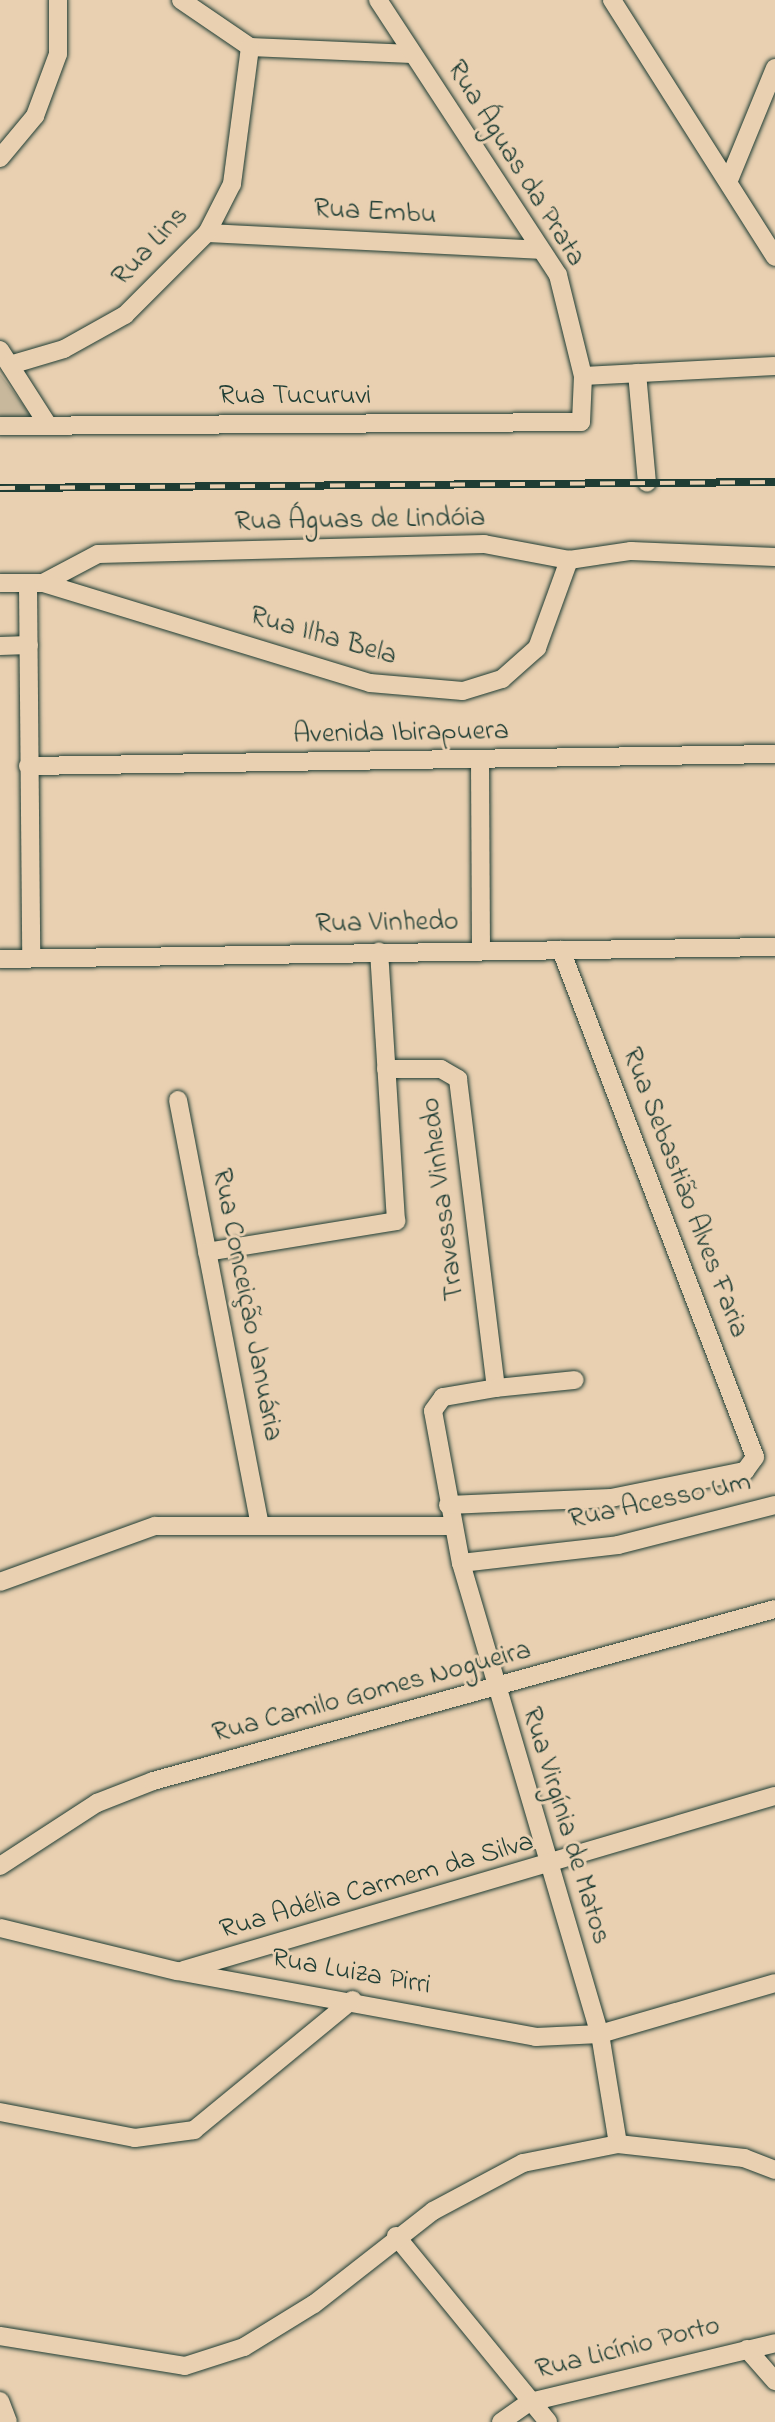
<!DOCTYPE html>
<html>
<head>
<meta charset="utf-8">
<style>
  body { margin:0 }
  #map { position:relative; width:775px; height:2422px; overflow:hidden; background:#e9d0b1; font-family:"Indie Flower",sans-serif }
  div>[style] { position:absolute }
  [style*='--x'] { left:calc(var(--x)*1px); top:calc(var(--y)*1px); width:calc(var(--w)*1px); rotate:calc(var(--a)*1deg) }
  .green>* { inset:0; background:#c8b89c }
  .roads { filter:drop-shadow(0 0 2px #1f3d34) drop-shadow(0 0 2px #1f3d34) }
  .minor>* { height:18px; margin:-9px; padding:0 9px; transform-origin:9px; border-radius:9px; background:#e9d0b1 }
  .rail>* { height:8px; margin-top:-4px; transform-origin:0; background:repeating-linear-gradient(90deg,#e9d0b1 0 15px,#1f3d34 0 30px); box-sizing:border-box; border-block:2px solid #1f3d34 }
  span { translate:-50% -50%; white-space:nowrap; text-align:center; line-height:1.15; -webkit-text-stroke:6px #e9d0b1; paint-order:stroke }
  .street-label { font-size:28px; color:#1f3d34 }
</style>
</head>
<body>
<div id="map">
  <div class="green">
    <div style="clip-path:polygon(0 374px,34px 419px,0 418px)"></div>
  </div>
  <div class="roads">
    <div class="minor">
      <div style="--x:181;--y:0;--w:83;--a:34.3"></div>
      <div style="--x:250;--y:47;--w:162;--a:2.5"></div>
      <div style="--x:612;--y:0;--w:304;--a:57.6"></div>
      <div style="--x:0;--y:158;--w:55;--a:-50.2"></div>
      <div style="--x:35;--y:116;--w:66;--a:-69.6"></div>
      <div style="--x:58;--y:54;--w:54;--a:-90"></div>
      <div style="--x:729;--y:180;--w:121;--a:-67.7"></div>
      <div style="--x:207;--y:233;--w:333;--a:2.9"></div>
      <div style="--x:0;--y:350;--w:89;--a:57.4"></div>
      <div style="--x:10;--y:365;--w:56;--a:-16.5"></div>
      <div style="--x:64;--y:349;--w:70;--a:-29.1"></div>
      <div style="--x:125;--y:315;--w:116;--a:-45"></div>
      <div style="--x:207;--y:233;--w:55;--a:-63"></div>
      <div style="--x:232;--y:184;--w:138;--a:-82.5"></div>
      <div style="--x:637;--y:373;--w:110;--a:84.8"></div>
      <div style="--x:583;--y:376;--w:192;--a:-3"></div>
      <div style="--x:0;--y:426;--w:581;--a:-0.39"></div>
      <div style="--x:581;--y:422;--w:46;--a:-87.5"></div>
      <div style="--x:583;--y:376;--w:104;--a:-103.9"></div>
      <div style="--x:558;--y:275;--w:329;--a:-123.2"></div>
      <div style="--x:0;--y:583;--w:43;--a:0"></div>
      <div style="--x:43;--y:583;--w:62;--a:-27.8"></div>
      <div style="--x:98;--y:554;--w:386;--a:-1.5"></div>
      <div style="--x:484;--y:544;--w:86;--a:10.7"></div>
      <div style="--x:569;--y:560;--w:63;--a:-8.3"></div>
      <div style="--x:631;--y:551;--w:144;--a:2.4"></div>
      <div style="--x:28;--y:583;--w:375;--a:89.5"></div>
      <div style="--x:43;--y:583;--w:342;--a:17"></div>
      <div style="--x:370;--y:683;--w:93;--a:4.9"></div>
      <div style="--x:463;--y:691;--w:41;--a:-17.1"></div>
      <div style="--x:502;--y:679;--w:47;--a:-41.5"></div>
      <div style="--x:537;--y:648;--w:94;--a:-70"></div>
      <div style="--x:0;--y:646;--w:29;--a:-2"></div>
      <div style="--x:480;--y:761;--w:189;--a:89.7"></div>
      <div style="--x:28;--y:766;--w:747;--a:-0.92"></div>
      <div style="--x:0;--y:959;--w:775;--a:-0.89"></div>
      <div style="--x:386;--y:1069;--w:55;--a:0"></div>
      <div style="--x:441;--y:1069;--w:20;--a:30"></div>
      <div style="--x:458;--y:1079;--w:311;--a:83"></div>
      <div style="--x:496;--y:1388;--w:54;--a:170.4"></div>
      <div style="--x:443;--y:1397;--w:17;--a:126"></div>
      <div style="--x:433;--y:1411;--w:155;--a:79.6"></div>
      <div style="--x:461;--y:1563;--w:491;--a:73.6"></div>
      <div style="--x:600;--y:2034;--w:111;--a:80.7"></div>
      <div style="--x:178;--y:1100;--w:429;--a:79.1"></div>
      <div style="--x:207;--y:1252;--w:192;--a:-9.3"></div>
      <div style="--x:396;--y:1221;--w:270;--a:-93.6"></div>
      <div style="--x:496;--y:1388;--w:79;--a:-5.8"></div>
      <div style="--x:448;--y:1505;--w:163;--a:-2.5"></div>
      <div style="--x:611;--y:1498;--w:137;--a:-11.4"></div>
      <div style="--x:745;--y:1471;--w:17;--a:-54"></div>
      <div style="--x:755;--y:1457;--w:543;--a:-110.94"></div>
      <div style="--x:461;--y:1563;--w:158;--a:-6.5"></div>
      <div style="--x:618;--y:1545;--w:162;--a:-14.3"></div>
      <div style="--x:0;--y:1582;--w:165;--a:-19.9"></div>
      <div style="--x:155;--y:1526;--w:296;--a:0"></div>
      <div style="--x:0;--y:1866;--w:116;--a:-33"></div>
      <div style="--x:97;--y:1803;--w:60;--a:-21.4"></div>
      <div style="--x:153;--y:1781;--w:645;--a:-15.46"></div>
      <div style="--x:0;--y:1928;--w:182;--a:13.7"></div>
      <div style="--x:177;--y:1971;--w:365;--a:10.4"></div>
      <div style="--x:536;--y:2037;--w:64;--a:-2.7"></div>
      <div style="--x:600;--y:2034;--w:182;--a:-16.2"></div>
      <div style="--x:184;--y:1970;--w:616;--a:-16.41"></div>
      <div style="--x:0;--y:2112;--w:137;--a:10.9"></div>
      <div style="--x:135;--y:2138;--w:60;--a:-7.7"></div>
      <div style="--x:194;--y:2130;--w:205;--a:-39.4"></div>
      <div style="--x:396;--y:2236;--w:240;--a:50.7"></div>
      <div style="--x:0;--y:2336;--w:187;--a:9.2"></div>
      <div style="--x:185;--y:2366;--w:62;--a:-17.9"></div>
      <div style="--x:244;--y:2347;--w:82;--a:-31.6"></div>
      <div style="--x:314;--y:2304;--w:151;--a:-38"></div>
      <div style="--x:433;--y:2211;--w:102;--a:-28.1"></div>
      <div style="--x:523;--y:2163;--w:97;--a:-11.3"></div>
      <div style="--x:618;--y:2144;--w:127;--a:6.3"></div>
      <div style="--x:744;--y:2158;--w:33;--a:21"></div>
      <div style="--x:747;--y:2349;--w:43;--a:48.8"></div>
      <div style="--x:0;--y:2401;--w:22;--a:69"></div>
      <div style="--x:501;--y:2422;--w:35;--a:-35"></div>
      <div style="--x:530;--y:2402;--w:252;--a:-13.5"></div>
    </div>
  </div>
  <div class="rail">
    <div style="--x:0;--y:488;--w:775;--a:-0.44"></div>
  </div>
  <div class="street-label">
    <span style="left:515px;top:164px;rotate:58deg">Rua Águas da Prata</span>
    <span style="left:375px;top:213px;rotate:3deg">Rua Embu</span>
    <span style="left:151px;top:247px;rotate:-47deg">Rua Lins</span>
    <span style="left:295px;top:397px">Rua Tucuruvi</span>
    <span style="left:360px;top:521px;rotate:-1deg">Rua Águas de Lindóia</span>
    <span style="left:323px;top:637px;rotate:16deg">Rua Ilha Bela</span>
    <span style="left:401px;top:734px;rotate:-1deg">Avenida Ibirapuera</span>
    <span style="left:387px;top:924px;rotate:-1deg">Rua Vinhedo</span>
    <span style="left:684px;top:1193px;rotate:69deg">Rua Sebastião Alves Faria</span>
    <span style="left:444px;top:1199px;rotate:-97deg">Travessa Vinhedo</span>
    <span style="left:246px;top:1305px;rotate:79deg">Rua Conceição Januária</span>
    <span style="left:660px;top:1502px;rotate:-12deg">Rua Acesso Um</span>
    <span style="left:372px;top:1693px;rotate:-15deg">Rua Camilo Gomes Nogueira</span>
    <span style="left:565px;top:1826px;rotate:73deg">Rua Virgínia de Matos</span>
    <span style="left:377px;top:1887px;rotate:-16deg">Rua Adélia Carmem da Silva</span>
    <span style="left:351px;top:1973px;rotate:10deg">Rua Luiza Pirri</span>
    <span style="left:628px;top:2349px;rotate:-14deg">Rua Licínio Porto</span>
  </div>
</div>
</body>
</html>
